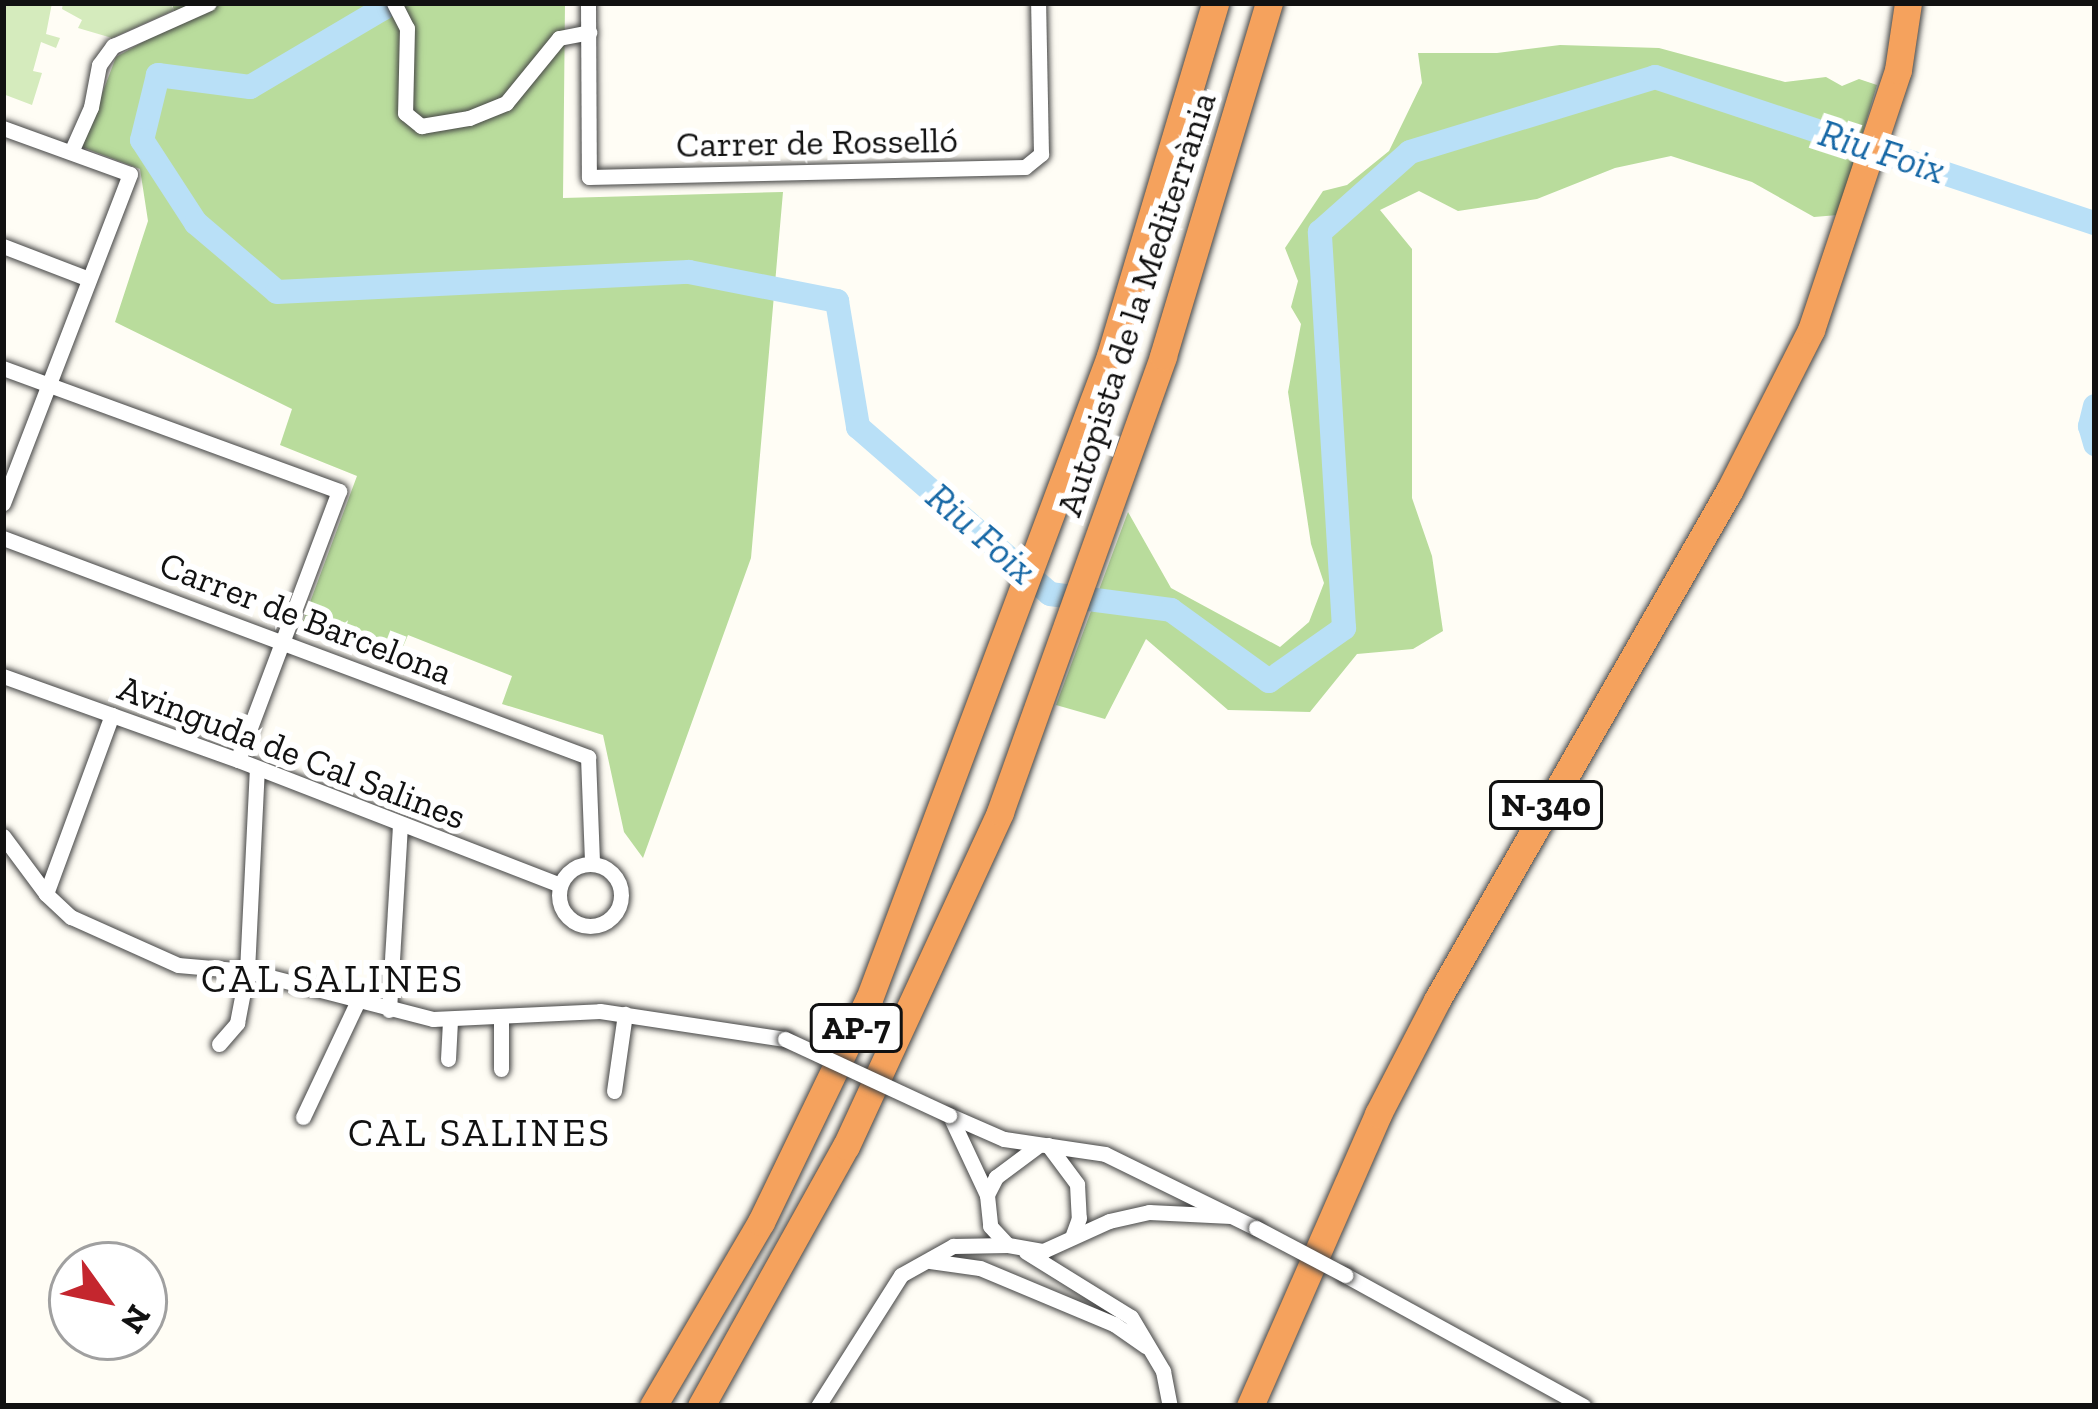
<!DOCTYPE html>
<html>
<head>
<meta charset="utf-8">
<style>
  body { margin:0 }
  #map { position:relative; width:2098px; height:1409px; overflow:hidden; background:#fffdf5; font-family:"Zilla Slab",serif }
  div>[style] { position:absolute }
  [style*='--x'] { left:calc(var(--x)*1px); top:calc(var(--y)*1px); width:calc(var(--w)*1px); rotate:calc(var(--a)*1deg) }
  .green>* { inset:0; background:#d5ebbd }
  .forest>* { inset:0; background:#b9dc9c }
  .river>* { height:24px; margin:-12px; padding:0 12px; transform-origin:12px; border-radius:12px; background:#b9e0f7 }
  .roads { filter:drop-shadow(0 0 3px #444) drop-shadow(0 0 3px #444) }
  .street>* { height:15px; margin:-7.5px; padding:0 7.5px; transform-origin:7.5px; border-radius:7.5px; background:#fff }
  .street>.ring { margin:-7.5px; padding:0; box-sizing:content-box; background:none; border:15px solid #fff; border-radius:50% }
  .highway>* { height:27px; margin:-13.5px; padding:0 13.5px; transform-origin:13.5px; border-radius:13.5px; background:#f5a25d }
  .bridges { filter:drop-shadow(0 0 3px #444) drop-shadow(0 0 3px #444) }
  .street-bridge>* { height:15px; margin:-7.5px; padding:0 7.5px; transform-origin:7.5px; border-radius:7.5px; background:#fff }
  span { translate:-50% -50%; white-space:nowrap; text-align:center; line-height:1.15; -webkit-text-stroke:12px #fff; paint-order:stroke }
  .shield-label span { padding:3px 9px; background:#fff; border:3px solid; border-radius:9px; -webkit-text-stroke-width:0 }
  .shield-label { font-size:33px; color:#111; font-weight:700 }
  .street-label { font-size:36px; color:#111 }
  .water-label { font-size:39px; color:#1768a6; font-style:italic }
  .neighbourhood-label { font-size:39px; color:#111; letter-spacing:3px }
  .frame { position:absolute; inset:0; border:6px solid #111; pointer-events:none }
  .north { position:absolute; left:48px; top:1241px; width:120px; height:120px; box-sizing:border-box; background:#fff; border:3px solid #a0a0a0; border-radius:50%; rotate:123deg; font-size:33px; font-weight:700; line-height:48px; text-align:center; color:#111 }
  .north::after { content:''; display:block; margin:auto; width:42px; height:54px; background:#c4262e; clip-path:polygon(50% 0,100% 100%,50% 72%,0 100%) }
</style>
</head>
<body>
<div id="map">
  <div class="green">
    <div style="clip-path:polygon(3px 3px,52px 3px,46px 34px,60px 38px,56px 48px,41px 42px,33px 71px,42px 73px,32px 105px,3px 94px)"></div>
    <div style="clip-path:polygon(63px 3px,170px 3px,174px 10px,112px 38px,78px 28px,82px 20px,62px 9px)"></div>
  </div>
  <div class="forest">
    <div style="clip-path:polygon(172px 3px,565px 3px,563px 198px,783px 192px,751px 558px,643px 858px,624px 832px,603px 735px,502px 704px,512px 676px,408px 635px,396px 663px,300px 629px,357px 476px,280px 445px,292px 409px,115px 322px,148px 221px,140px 169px,82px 147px,116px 57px,177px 23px)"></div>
    <div style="clip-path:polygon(1560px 45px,1659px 48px,1785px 82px,1826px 77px,1842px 86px,1859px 79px,1877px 85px,1838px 215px,1814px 217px,1752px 182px,1671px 156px,1615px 168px,1537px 199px,1458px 211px,1419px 191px,1380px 210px,1412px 249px,1412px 498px,1432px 556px,1443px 631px,1413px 649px,1357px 654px,1310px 712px,1228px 710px,1146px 639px,1105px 719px,1056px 705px,1128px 512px,1171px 588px,1280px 647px,1309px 622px,1324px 583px,1311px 544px,1288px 392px,1301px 324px,1291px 307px,1298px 281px,1285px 248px,1323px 191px,1347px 185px,1389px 151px,1422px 83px,1418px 53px,1497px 53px)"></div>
  </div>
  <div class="river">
    <div style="--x:383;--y:3;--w:6;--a:99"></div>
    <div style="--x:382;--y:9;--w:153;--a:149.4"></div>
    <div style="--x:250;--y:87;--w:93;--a:-172.6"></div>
    <div style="--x:158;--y:75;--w:67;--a:103.8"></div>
    <div style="--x:142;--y:140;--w:99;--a:57"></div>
    <div style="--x:196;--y:223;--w:106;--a:40.4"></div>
    <div style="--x:277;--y:292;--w:412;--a:-2.8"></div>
    <div style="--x:689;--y:272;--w:151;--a:11.1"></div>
    <div style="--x:837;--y:301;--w:128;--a:80.5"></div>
    <div style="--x:858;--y:427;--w:254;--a:41"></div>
    <div style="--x:1050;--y:594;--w:122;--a:7.5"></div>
    <div style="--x:1171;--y:610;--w:121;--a:35.9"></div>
    <div style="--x:1269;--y:681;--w:92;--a:-35.2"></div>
    <div style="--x:1344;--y:628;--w:397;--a:-93.5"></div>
    <div style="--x:1320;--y:232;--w:120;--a:-41.6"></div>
    <div style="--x:1410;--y:152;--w:256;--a:-17"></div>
    <div style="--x:1655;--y:77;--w:464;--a:18.4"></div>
    <div style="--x:2095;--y:406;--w:21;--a:104"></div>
    <div style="--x:2090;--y:426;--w:19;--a:74"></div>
  </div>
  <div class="roads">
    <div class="street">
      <div style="--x:394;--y:3;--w:28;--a:63"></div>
      <div style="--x:407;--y:28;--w:85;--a:91.3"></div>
      <div style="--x:405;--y:113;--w:21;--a:39"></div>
      <div style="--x:421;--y:126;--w:49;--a:-9.5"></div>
      <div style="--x:469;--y:118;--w:40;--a:-22"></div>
      <div style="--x:506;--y:103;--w:84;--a:-50.8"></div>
      <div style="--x:559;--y:38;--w:31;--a:-11"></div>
      <div style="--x:588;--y:3;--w:174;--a:89.7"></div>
      <div style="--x:589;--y:177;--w:436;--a:-1.3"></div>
      <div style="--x:1025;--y:167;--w:21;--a:-39"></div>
      <div style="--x:1041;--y:154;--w:151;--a:-91.1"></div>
      <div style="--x:3;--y:128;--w:135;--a:19.9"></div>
      <div style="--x:130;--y:174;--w:353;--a:111.1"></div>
      <div style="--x:71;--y:152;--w:49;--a:-66"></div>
      <div style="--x:91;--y:107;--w:43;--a:-79.2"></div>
      <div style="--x:99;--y:65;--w:24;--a:-54"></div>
      <div style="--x:113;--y:46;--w:105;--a:-24.1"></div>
      <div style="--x:3;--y:246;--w:92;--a:21"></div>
      <div style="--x:3;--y:368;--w:358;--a:20.1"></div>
      <div style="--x:339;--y:491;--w:287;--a:110.6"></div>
      <div style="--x:3;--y:538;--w:625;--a:20.52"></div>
      <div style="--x:588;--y:757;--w:106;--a:87.8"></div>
      <div style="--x:3;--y:676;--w:250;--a:19.7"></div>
      <div style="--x:238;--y:760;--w:345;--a:21.2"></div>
      <div style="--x:3;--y:836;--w:72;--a:53.4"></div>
      <div style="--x:46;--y:894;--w:34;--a:43"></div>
      <div style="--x:71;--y:917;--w:117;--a:24.2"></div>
      <div style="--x:178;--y:965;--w:69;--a:5"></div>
      <div style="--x:247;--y:971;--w:192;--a:14.5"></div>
      <div style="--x:433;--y:1019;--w:167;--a:-2.7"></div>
      <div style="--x:600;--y:1011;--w:187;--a:8.6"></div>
      <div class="ring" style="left:559px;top:864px;width:47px;height:47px"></div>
      <div style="--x:46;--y:894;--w:191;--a:-69.8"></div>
      <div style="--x:389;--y:1010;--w:184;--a:-86.6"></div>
      <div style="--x:501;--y:1018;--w:51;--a:90"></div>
      <div style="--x:219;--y:1044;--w:28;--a:-49"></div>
      <div style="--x:237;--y:1023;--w:53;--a:-79.1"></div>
      <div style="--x:247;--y:971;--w:203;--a:-87.2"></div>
      <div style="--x:448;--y:1059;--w:39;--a:-87"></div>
      <div style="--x:614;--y:1091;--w:78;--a:-81.9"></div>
      <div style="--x:949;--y:1115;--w:60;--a:23.6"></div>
      <div style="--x:1004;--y:1139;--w:102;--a:8.4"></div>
      <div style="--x:1105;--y:1154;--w:168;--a:26.1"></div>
      <div style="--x:950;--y:1116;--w:87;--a:64.9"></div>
      <div style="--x:303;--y:1117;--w:126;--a:-64.7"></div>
      <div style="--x:1039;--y:1145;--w:54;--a:143.3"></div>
      <div style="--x:996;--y:1177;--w:20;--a:117"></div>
      <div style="--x:987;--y:1195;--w:31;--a:84"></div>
      <div style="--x:990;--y:1226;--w:26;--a:47"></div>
      <div style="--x:1008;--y:1245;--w:36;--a:10"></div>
      <div style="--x:1043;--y:1251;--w:72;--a:-24.4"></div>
      <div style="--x:1109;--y:1221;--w:41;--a:-12.7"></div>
      <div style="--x:1149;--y:1212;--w:82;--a:2.8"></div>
      <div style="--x:1048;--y:1145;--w:49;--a:53.4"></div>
      <div style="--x:1077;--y:1184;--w:34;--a:87"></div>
      <div style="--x:1079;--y:1218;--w:20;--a:110"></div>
      <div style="--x:1026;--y:1252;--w:123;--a:31.8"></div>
      <div style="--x:1131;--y:1317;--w:63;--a:59.3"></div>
      <div style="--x:1163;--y:1371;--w:36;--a:79"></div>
      <div style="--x:930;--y:1261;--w:50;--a:8"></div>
      <div style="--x:980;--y:1268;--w:145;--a:22.7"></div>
      <div style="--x:1114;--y:1324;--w:39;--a:35"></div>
      <div style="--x:1345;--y:1275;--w:272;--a:28.8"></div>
      <div style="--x:818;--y:1406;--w:155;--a:-57.6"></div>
      <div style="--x:901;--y:1275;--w:60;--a:-29.1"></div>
      <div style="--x:953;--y:1246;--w:55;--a:-1"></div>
    </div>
    <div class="highway">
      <div style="--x:653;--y:1406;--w:213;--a:-59.6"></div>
      <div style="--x:761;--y:1222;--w:248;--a:-64.2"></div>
      <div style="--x:869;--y:999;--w:687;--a:-69.45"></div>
      <div style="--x:1110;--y:356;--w:368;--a:-73.4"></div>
      <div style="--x:701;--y:1406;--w:298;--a:-60.9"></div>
      <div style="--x:846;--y:1146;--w:368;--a:-65.2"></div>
      <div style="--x:1000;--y:812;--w:484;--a:-70.3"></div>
      <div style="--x:1163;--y:356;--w:369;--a:-73.3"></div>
      <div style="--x:1250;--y:1406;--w:319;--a:-66.3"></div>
      <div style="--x:1378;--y:1114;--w:128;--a:-62.6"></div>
      <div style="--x:1437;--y:1000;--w:587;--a:-60.16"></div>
      <div style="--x:1729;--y:491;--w:181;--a:-63"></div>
      <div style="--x:1811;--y:330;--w:274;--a:-71.5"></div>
      <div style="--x:1898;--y:70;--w:68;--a:-81.5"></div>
    </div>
  </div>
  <div class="bridges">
    <div class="street-bridge">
      <div style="--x:785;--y:1039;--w:181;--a:24.9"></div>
      <div style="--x:1256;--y:1228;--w:101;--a:27.8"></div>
    </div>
  </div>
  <div class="shield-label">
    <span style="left:1546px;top:805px">N-340</span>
    <span style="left:856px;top:1028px">AP-7</span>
  </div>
  <div class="street-label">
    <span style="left:817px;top:142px;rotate:-1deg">Carrer de Rosselló</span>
    <span style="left:1136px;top:304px;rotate:-72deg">Autopista de la Mediterrània</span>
    <span style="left:306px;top:618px;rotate:21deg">Carrer de Barcelona</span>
    <span style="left:292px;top:752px;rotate:21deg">Avinguda de Cal Salines</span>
  </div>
  <div class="water-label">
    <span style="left:1882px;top:152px;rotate:18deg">Riu Foix</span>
    <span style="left:981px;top:534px;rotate:41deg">Riu Foix</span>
  </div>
  <div class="neighbourhood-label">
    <span style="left:333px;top:979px">CAL SALINES</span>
    <span style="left:480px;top:1133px">CAL SALINES</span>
  </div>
  <div class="frame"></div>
  <div class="north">N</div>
</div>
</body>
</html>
